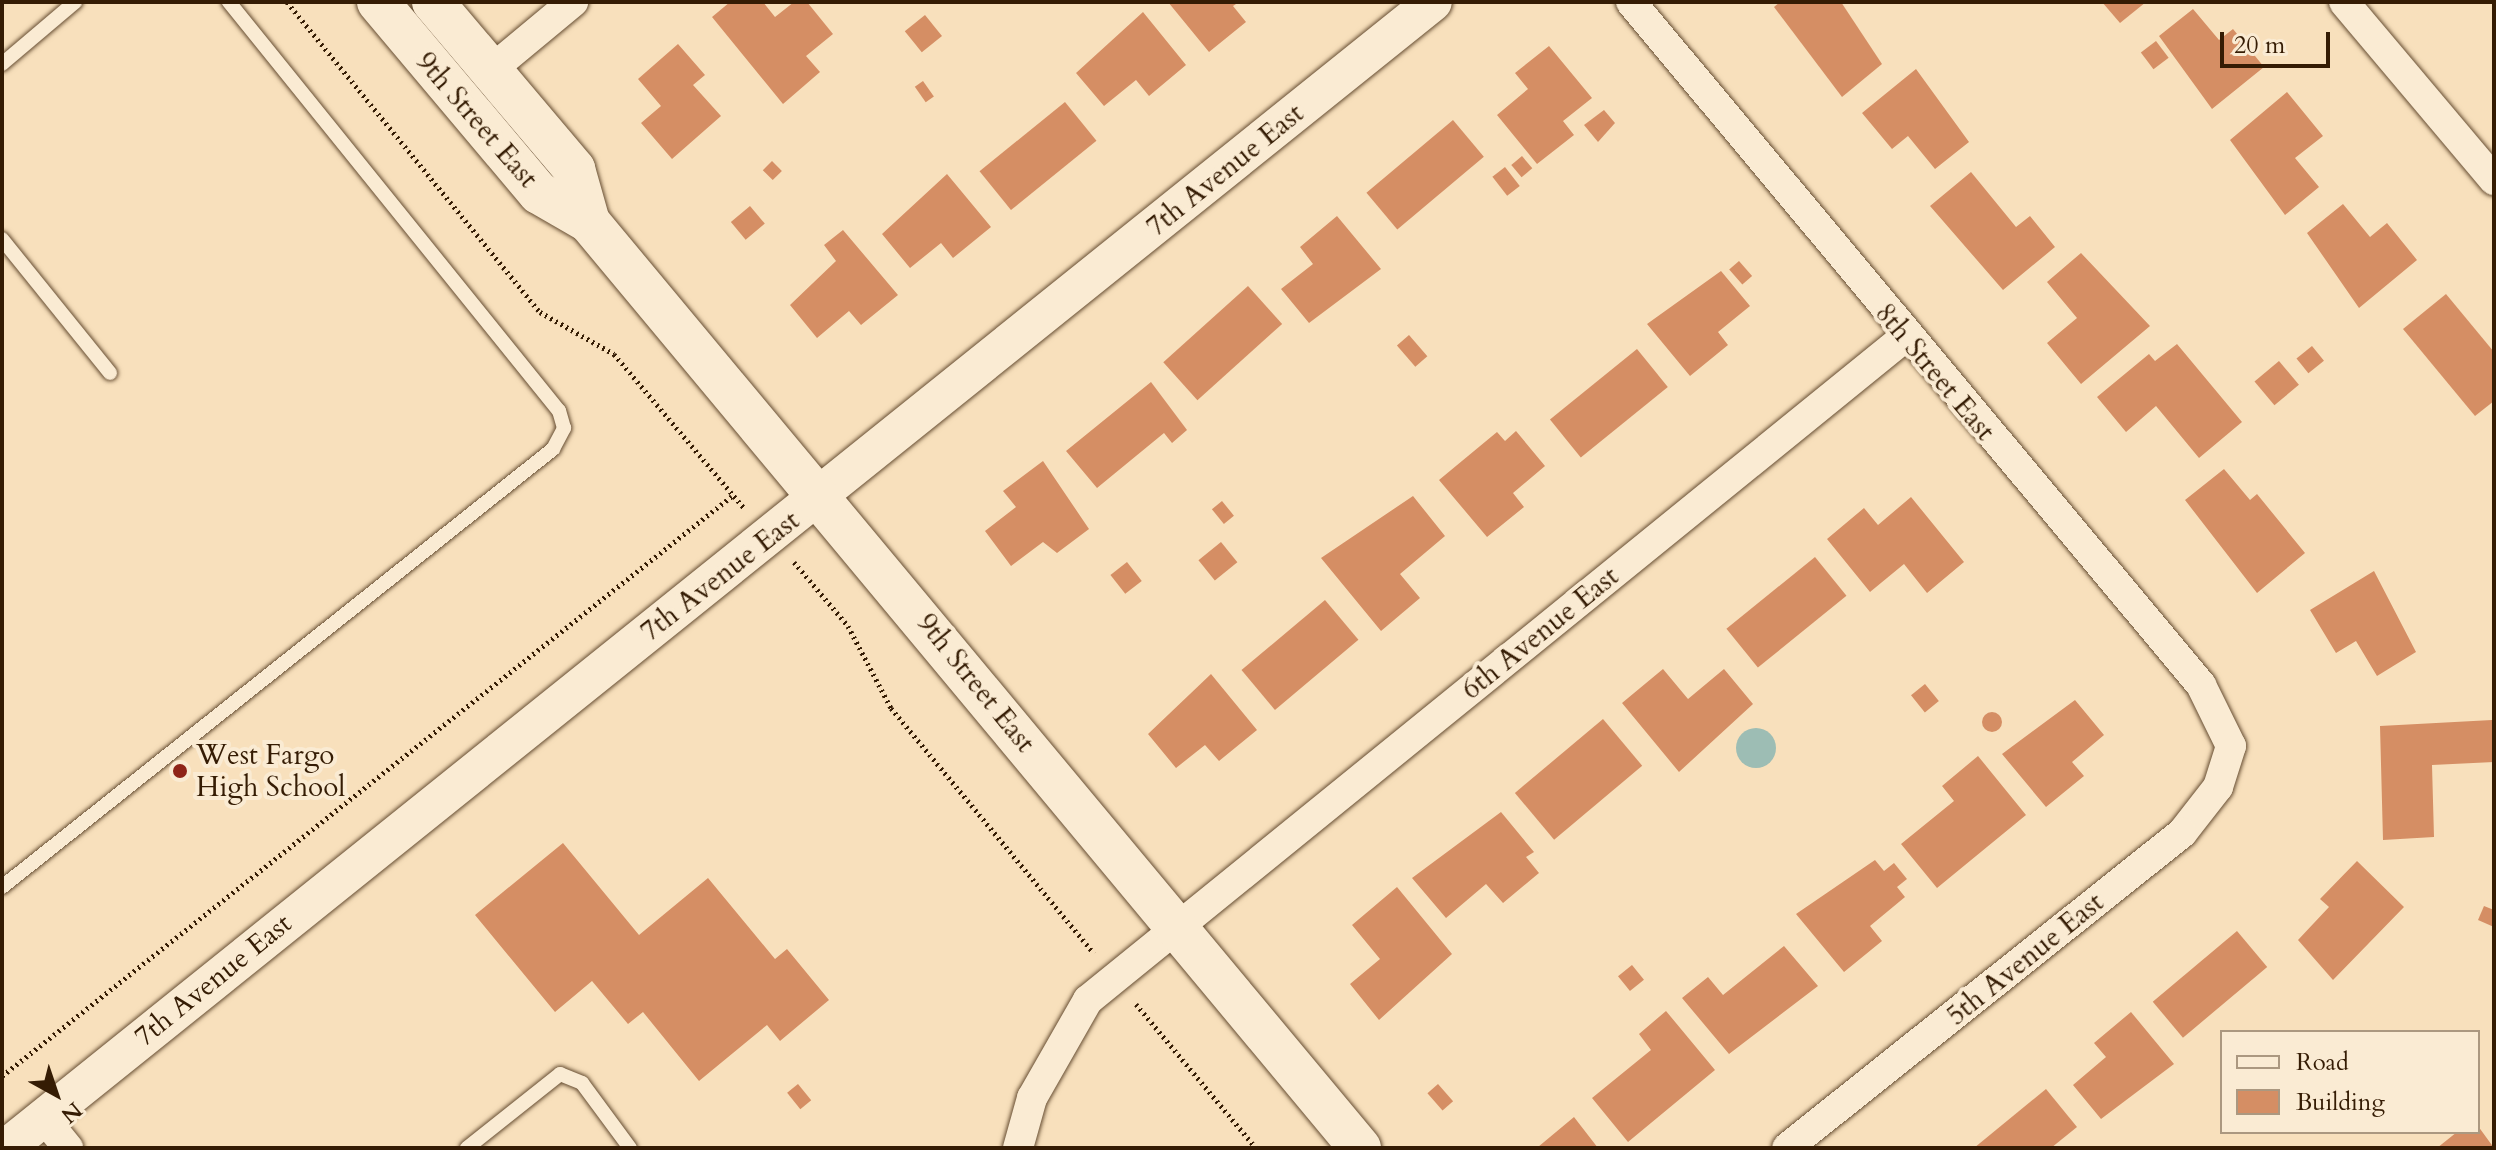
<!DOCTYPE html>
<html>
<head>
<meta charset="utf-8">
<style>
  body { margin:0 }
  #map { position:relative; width:2496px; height:1150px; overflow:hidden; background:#f8e0bc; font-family:Cardo,serif }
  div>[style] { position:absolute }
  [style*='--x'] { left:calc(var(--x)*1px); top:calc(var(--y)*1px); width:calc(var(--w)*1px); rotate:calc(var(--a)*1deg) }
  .water>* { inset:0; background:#9dbdb4 }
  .round { border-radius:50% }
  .building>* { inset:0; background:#d58e64; transform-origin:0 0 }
  .path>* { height:5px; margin-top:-2.5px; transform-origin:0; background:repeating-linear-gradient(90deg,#351c04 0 2px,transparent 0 6px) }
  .roads { filter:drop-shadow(0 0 2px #664d32) drop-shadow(0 0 2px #664d32) }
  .service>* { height:14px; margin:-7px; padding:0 7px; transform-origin:7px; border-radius:7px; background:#faebd3 }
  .minor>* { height:30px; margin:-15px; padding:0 15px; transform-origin:15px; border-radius:15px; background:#faebd3 }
  .tertiary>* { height:38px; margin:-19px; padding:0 19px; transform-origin:19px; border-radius:19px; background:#faebd3 }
  .secondary>* { height:42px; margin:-21px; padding:0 21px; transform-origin:21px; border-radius:21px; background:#faebd3 }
  .dots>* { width:22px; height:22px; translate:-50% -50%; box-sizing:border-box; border:4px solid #faebd3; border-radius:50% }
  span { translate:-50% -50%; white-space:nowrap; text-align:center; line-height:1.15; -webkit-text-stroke:8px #faebd3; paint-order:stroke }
  .street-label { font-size:28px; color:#351c04 }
  .poi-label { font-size:28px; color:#351c04 }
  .left { translate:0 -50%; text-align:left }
  .frame { position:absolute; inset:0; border:4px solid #351c04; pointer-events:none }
  .legend { position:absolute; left:2220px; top:1030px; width:260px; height:104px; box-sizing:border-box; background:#faebd3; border:2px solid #ab9880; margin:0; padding:10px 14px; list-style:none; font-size:24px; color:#351c04 }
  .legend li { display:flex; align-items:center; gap:16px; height:40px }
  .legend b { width:40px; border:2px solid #ab9880 }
  .north { position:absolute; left:16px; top:1054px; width:80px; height:80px; -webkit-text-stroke:6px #faebd3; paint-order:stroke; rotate:140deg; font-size:22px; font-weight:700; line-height:32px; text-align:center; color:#351c04 }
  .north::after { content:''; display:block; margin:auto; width:28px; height:36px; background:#351c04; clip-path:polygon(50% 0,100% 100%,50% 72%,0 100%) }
  .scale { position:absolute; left:2220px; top:32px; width:110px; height:36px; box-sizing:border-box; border:4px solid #351c04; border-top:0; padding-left:10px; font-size:24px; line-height:28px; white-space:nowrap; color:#351c04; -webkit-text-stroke:6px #faebd3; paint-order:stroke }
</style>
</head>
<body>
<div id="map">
  <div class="water">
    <div class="round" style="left:1736px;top:728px;width:40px;height:40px"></div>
  </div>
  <div class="building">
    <div style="clip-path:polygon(730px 2px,763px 2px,775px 17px,794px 2px,807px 2px,833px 34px,806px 56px,820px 72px,783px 104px,712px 17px)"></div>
    <div style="clip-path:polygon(1168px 2px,1239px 2px,1233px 6px,1246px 22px,1209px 52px)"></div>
    <div style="clip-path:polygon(1780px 2px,1841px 2px,1882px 64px,1842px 97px,1774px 7px)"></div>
    <div style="clip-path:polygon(2102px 2px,2146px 2px,2120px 23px)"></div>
    <div style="clip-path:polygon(2193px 9px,2219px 40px,2233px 29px,2264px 67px,2212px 109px,2159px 36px)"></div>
    <div style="clip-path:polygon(1143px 12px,1186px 65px,1149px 96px,1136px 80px,1104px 106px,1076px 73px)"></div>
    <div style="left:925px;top:15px;width:27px;height:26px;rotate:51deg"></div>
    <div style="left:2156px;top:41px;width:21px;height:19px;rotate:53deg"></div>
    <div style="clip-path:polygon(678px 44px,705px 75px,693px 85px,721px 116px,672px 159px,641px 123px,661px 106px,638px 79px)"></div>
    <div style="clip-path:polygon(1549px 46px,1592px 98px,1563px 121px,1574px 135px,1537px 164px,1497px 115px,1528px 89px,1515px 73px)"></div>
    <div style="clip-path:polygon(1916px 69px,1969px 142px,1935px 169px,1908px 136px,1892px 149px,1862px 113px)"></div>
    <div style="left:923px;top:81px;width:19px;height:10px;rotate:55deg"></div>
    <div style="clip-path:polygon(2287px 92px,2323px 136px,2295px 158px,2319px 187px,2285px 215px,2230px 140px)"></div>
    <div style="left:1065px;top:102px;width:50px;height:110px;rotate:51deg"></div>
    <div style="clip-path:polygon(1604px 110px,1615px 123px,1598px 142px,1584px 125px)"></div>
    <div style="left:1453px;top:120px;width:48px;height:113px;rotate:50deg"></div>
    <div style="left:1522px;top:156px;width:16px;height:14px;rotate:50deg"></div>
    <div style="left:772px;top:161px;width:14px;height:13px;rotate:45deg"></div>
    <div style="left:1505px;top:167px;width:24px;height:16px;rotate:52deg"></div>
    <div style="clip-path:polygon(1971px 172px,2016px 227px,2030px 216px,2055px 247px,2003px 290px,1930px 206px)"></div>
    <div style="clip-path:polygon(947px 174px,991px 227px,953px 258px,941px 243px,910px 268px,882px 234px)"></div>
    <div style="clip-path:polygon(2343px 204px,2370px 237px,2387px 223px,2417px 260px,2359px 308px,2307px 233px)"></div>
    <div style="left:750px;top:206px;width:23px;height:25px;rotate:50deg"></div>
    <div style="clip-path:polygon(1337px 216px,1381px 269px,1309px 323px,1281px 289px,1313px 264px,1300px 247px)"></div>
    <div style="clip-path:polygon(843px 230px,898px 295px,861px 325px,849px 311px,817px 338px,790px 305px,836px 261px,824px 245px)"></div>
    <div style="clip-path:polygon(2081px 253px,2150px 326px,2081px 384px,2047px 343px,2077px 318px,2047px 282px)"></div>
    <div style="left:1739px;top:261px;width:20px;height:13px;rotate:49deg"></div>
    <div style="clip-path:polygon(1721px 271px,1750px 306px,1718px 332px,1728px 345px,1690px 376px,1647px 324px)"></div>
    <div style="left:1248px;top:286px;width:51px;height:114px;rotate:48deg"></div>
    <div style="clip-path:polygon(2446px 294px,2494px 352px,2494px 401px,2475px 416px,2403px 329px)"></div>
    <div style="left:1409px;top:335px;width:28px;height:16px;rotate:49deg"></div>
    <div style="clip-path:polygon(2177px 344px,2242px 422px,2199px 458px,2156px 406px,2126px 432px,2097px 397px,2149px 354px,2155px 361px)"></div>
    <div style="left:2312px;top:346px;width:19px;height:20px;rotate:51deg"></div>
    <div style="left:1637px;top:349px;width:49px;height:112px;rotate:51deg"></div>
    <div style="left:2279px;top:361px;width:31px;height:32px;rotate:50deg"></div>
    <div style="clip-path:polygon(1151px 382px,1187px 430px,1172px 443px,1164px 433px,1097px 488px,1066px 451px)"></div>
    <div style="clip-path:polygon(1516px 431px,1545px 466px,1513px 493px,1524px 507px,1487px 537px,1439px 480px,1497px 432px,1505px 441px)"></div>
    <div style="clip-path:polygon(1043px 461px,1089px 529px,1057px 553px,1043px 542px,1011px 566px,985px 531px,1016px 507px,1003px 491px)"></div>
    <div style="clip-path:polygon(2224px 469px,2250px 500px,2257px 494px,2305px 553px,2257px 593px,2185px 500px)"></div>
    <div style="clip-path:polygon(1413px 496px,1445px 536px,1400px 574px,1420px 598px,1381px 631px,1321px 558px)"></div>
    <div style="clip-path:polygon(1911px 497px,1964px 562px,1927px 593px,1904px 564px,1870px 592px,1827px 539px,1864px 508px,1878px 525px)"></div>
    <div style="left:1222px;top:501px;width:19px;height:13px;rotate:51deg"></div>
    <div style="left:1221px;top:542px;width:26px;height:29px;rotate:51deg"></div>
    <div style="left:1815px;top:557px;width:50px;height:114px;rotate:51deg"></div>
    <div style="left:1127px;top:562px;width:24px;height:21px;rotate:52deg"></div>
    <div style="clip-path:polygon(2374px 571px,2416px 652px,2377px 676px,2356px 641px,2336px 653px,2310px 610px)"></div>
    <div style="left:1325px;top:600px;width:52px;height:109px;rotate:50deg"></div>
    <div style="clip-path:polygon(1663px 669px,1688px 699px,1724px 669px,1753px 704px,1679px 772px,1622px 703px)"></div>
    <div style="clip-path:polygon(1211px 674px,1257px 730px,1219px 761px,1205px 745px,1176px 768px,1148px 734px)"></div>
    <div style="left:1925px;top:684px;width:22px;height:18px;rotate:51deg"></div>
    <div style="clip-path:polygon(2075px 700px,2104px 735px,2072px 762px,2084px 776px,2046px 807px,2002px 754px)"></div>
    <div class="round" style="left:1982px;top:712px;width:20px;height:20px"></div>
    <div style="left:1603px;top:719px;width:61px;height:115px;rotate:50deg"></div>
    <div style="clip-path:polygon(2492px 720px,2494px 762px,2432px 765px,2434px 837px,2383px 840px,2380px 726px)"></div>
    <div style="clip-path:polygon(1978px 756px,2026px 815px,1937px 888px,1901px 844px,1954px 801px,1942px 786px)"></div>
    <div style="clip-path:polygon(1501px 812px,1534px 852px,1526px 857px,1539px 873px,1503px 903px,1486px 884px,1446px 918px,1412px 878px)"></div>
    <div style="clip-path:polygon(563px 843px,639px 935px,708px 878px,775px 959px,787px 949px,829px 1000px,780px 1041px,767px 1025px,699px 1081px,643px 1012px,628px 1024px,592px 981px,555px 1012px,475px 915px)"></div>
    <div style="clip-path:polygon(1875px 860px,1884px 871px,1894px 863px,1907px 879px,1897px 887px,1905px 897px,1870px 926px,1882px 941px,1844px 972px,1796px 914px)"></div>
    <div style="clip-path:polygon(2357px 861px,2404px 907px,2333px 980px,2298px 940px,2329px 907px,2320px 899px)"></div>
    <div style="clip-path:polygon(1397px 887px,1452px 954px,1379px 1020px,1350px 984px,1380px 959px,1352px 925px)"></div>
    <div style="clip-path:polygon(2484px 906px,2494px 910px,2494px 927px,2478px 920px)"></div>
    <div style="left:2237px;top:931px;width:47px;height:110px;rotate:50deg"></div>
    <div style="clip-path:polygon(1784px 946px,1818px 986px,1729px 1054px,1682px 998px,1708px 977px,1723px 995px)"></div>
    <div style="left:1632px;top:965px;width:19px;height:18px;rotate:51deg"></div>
    <div style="clip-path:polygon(1666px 1011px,1715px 1070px,1628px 1142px,1592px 1098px,1651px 1050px,1639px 1034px)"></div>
    <div style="clip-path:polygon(2131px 1012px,2174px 1064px,2101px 1119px,2073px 1085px,2106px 1057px,2094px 1043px)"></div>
    <div style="left:798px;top:1084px;width:21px;height:14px;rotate:51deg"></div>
    <div style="left:1438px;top:1084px;width:23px;height:14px;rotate:49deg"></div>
    <div style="clip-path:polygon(2046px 1089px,2077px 1127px,2051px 1148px,1974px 1148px)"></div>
    <div style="clip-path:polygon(1574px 1117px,1598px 1148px,1531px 1148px,1538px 1147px)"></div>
    <div style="clip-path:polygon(2478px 1126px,2494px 1148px,2437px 1148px,2457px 1132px,2478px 1132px)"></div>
  </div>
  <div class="path">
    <div style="--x:287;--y:2;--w:400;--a:50.8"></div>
    <div style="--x:540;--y:312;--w:85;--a:29.6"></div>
    <div style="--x:614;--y:354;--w:202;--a:49.8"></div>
    <div style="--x:794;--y:562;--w:84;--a:49.8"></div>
    <div style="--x:848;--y:626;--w:93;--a:62.3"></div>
    <div style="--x:891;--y:708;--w:318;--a:50.4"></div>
    <div style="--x:1136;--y:1004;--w:187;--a:50.2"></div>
    <div style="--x:2;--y:1076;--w:932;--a:-38.47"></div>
  </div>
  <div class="roads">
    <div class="service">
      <div style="--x:2;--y:64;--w:96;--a:-40.3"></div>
      <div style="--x:2;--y:239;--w:172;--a:51.1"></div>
      <div style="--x:2;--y:887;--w:704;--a:-38.48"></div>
      <div style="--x:553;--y:449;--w:24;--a:-62"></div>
      <div style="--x:564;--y:428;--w:18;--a:-106"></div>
      <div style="--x:559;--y:411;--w:526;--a:-128.9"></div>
      <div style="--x:467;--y:1148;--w:119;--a:-38.5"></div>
      <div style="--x:560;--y:1074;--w:24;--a:22"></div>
      <div style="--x:582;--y:1083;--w:81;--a:53.6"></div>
    </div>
    <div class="minor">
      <div style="--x:1631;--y:2;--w:890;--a:50.15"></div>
      <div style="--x:2201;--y:685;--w:68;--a:63.8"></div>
      <div style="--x:2231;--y:746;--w:43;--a:107.6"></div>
      <div style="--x:2218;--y:787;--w:58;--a:128"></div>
      <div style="--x:2182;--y:833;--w:505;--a:141.43"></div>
      <div style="--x:2344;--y:2;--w:233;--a:49.9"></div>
      <div style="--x:491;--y:70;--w:107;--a:-39.7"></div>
      <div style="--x:43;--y:1117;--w:40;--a:51"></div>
      <div style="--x:1018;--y:1148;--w:52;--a:-74.4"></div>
      <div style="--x:1032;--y:1098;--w:113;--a:-60.3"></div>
      <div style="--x:1088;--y:1000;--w:1052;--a:-39.06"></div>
    </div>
    <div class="tertiary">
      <div style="--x:6;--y:1148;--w:1830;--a:-38.77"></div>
    </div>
    <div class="secondary">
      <div style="--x:378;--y:2;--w:250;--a:49.9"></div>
      <div style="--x:539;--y:193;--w:58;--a:30.1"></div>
      <div style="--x:589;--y:222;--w:1205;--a:50.22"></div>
      <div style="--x:433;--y:2;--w:219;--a:49.8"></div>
      <div style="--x:574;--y:169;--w:55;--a:74.2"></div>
    </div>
  </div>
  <div class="dots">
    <div style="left:180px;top:771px;background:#8f2418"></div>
  </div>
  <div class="street-label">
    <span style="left:477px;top:120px;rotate:49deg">9th Street East</span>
    <span style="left:1225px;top:170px;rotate:-39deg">7th Avenue East</span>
    <span style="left:1935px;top:372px;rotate:50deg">8th Street East</span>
    <span style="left:720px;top:576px;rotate:-38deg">7th Avenue East</span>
    <span style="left:1540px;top:633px;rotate:-39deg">6th Avenue East</span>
    <span style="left:976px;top:683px;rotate:51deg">9th Street East</span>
    <span style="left:2025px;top:959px;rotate:-39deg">5th Avenue East</span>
    <span style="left:213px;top:980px;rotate:-39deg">7th Avenue East</span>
  </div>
  <div class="poi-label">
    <span class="left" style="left:196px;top:771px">West Fargo<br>High School</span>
  </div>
  <div class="frame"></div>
  <ul class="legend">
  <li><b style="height:10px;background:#faebd3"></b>Road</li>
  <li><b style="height:22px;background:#d58e64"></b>Building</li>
  </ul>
  <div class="north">N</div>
  <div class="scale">20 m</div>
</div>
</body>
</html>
